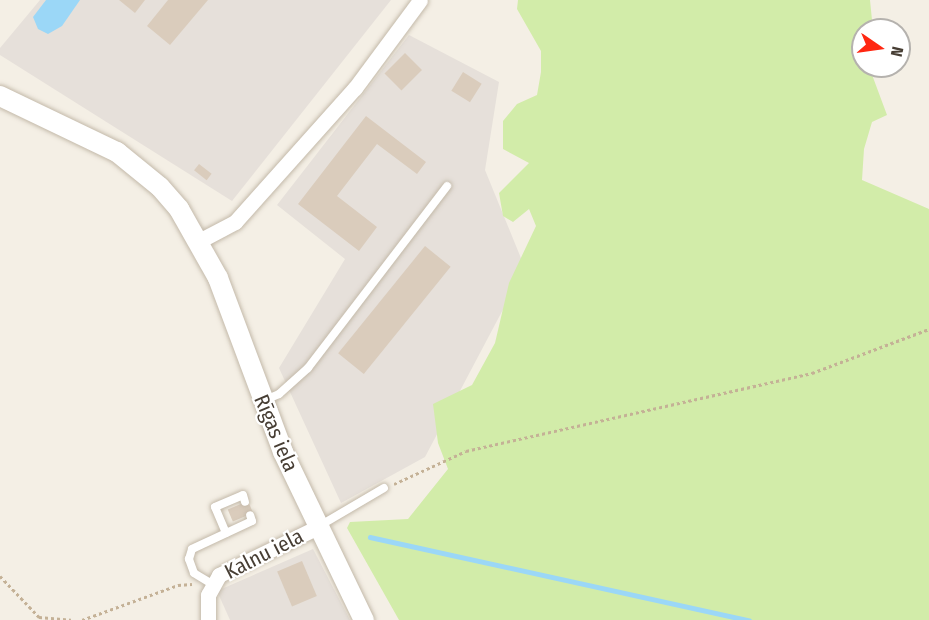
<!DOCTYPE html>
<html>
<head>
<meta charset="utf-8">
<style>
  body { margin:0 }
  #map { position:relative; width:929px; height:620px; overflow:hidden; background:#f4efe5; font-family:"Fira Sans Condensed",sans-serif }
  div>[style] { position:absolute }
  [style*='--x'] { left:calc(var(--x)*1px); top:calc(var(--y)*1px); width:calc(var(--w)*1px); rotate:calc(var(--a)*1deg) }
  .industrial>* { inset:0; background:#e6e0da }
  .green>* { inset:0; background:#d2eca9 }
  .water>* { inset:0; background:#9bd7f7 }
  .stream>* { height:4.5px; margin:-2.25px; padding:0 2.25px; transform-origin:2.25px; border-radius:2.25px; background:#9bd7f7 }
  .building>* { inset:0; background:#daccbc; transform-origin:0 0 }
  .path>* { height:3px; margin-top:-1.5px; transform-origin:0; background:repeating-linear-gradient(90deg,#c4b196 0 3px,transparent 0 6px) }
  .roads { filter:drop-shadow(0 0 2px #c3b9a9) drop-shadow(0 0 2px #c3b9a9) }
  .service>* { height:8px; margin:-4px; padding:0 4px; transform-origin:4px; border-radius:4px; background:#fff }
  .minor>* { height:15px; margin:-7.5px; padding:0 7.5px; transform-origin:7.5px; border-radius:7.5px; background:#fff }
  .tertiary>* { height:20px; margin:-10px; padding:0 10px; transform-origin:10px; border-radius:10px; background:#fff }
  span { translate:-50% -50%; white-space:nowrap; text-align:center; line-height:1.15; -webkit-text-stroke:4.5px #fff; paint-order:stroke }
  .street-label { font-size:21px; color:#473e34 }
  .north { position:absolute; left:851px; top:18px; width:60px; height:60px; box-sizing:border-box; background:#fff; border:2px solid #b5b2ae; border-radius:50%; rotate:103deg; font-size:16px; font-weight:700; line-height:24px; text-align:center; color:#473e34 }
  .north::after { content:''; display:block; margin:auto; width:21px; height:27px; background:#ff2711; clip-path:polygon(50% 0,100% 100%,50% 72%,0 100%) }
</style>
</head>
<body>
<div id="map">
  <div class="industrial">
    <div style="clip-path:polygon(40px 0,391px 0,232px 201px,0 55px,0 48px)"></div>
    <div style="clip-path:polygon(409px 35px,499px 82px,485px 170px,525px 268px,425px 457px,341px 503px,279px 368px,345px 259px,277px 205px)"></div>
    <div style="clip-path:polygon(313px 549px,350px 620px,230px 620px,217px 591px)"></div>
  </div>
  <div class="green">
    <div style="clip-path:polygon(518px 0,870px 0,872px 20px,853px 40px,863px 57px,863px 66px,871px 72px,887px 115px,872px 122px,864px 149px,862px 180px,929px 209px,929px 620px,399px 620px,347px 528px,350px 522px,408px 519px,448px 469px,438px 443px,433px 404px,472px 385px,495px 343px,509px 283px,536px 226px,529px 209px,513px 222px,503px 216px,499px 193px,529px 163px,503px 149px,503px 121px,517px 104px,537px 95px,541px 72px,541px 51px,517px 9px)"></div>
  </div>
  <div class="water">
    <div style="clip-path:polygon(46px 0,80px 0,62px 26px,48px 34px,38px 29px,33px 17px)"></div>
  </div>
  <div class="stream">
    <div style="--x:370;--y:537;--w:388;--a:12.4"></div>
  </div>
  <div class="building">
    <div style="clip-path:polygon(119px 0,145px 0,135px 13px)"></div>
    <div style="clip-path:polygon(168px 0,208px 0,170px 45px,147px 26px)"></div>
    <div style="left:405px;top:53px;width:24px;height:29px;rotate:45deg"></div>
    <div style="left:463px;top:72px;width:22px;height:22px;rotate:32deg"></div>
    <div style="clip-path:polygon(366px 116px,426px 162px,417px 174px,377px 144px,337px 196px,377px 227px,359px 251px,298px 204px)"></div>
    <div style="left:199px;top:164px;width:16px;height:8px;rotate:38deg"></div>
    <div style="left:425px;top:246px;width:33px;height:138px;rotate:39deg"></div>
    <div style="left:248px;top:501px;width:13px;height:22px;rotate:67deg"></div>
    <div style="left:302px;top:561px;width:38px;height:27px;rotate:67deg"></div>
  </div>
  <div class="path">
    <div style="--x:394;--y:484;--w:79;--a:-24.6"></div>
    <div style="--x:466;--y:451;--w:355;--a:-12.7"></div>
    <div style="--x:812;--y:373;--w:125;--a:-20.6"></div>
    <div style="--x:0;--y:576;--w:57;--a:46.4"></div>
    <div style="--x:39;--y:617;--w:32;--a:5"></div>
    <div style="--x:82;--y:620;--w:102;--a:-20"></div>
    <div style="--x:178;--y:585;--w:14;--a:-4"></div>
  </div>
  <div class="roads">
    <div class="service">
      <div style="--x:265;--y:400;--w:15;--a:-23"></div>
      <div style="--x:279;--y:394;--w:39;--a:-42"></div>
      <div style="--x:308;--y:368;--w:229;--a:-52.6"></div>
      <div style="--x:321;--y:525;--w:73;--a:-30.4"></div>
      <div style="--x:226;--y:533;--w:28;--a:-113"></div>
      <div style="--x:215;--y:507;--w:30;--a:-23"></div>
      <div style="--x:243;--y:495;--w:7;--a:74"></div>
      <div style="--x:212;--y:584;--w:21;--a:-149"></div>
      <div style="--x:194;--y:573;--w:15;--a:-110"></div>
      <div style="--x:189;--y:559;--w:10;--a:-73"></div>
      <div style="--x:192;--y:549;--w:66;--a:-25"></div>
      <div style="--x:252;--y:521;--w:6;--a:-108"></div>
    </div>
    <div class="minor">
      <div style="--x:199;--y:241;--w:41;--a:-27.8"></div>
      <div style="--x:235;--y:222;--w:180;--a:-48.2"></div>
      <div style="--x:355;--y:88;--w:109;--a:-53.5"></div>
      <div style="--x:208;--y:620;--w:25;--a:-90"></div>
      <div style="--x:208;--y:595;--w:23;--a:-61"></div>
      <div style="--x:219;--y:575;--w:110;--a:-25.9"></div>
    </div>
    <div class="tertiary">
      <div style="--x:0;--y:96;--w:130;--a:25.6"></div>
      <div style="--x:117;--y:152;--w:55;--a:39.1"></div>
      <div style="--x:160;--y:187;--w:29;--a:49"></div>
      <div style="--x:179;--y:209;--w:79;--a:60.5"></div>
      <div style="--x:218;--y:278;--w:186;--a:69.5"></div>
      <div style="--x:283;--y:452;--w:187;--a:64.3"></div>
    </div>
  </div>
  <div class="street-label">
    <span style="left:276px;top:433px;rotate:67deg">Rīgas iela</span>
    <span style="left:264px;top:554px;rotate:-27deg">Kalnu iela</span>
  </div>
  <div class="north">N</div>
</div>
</body>
</html>
